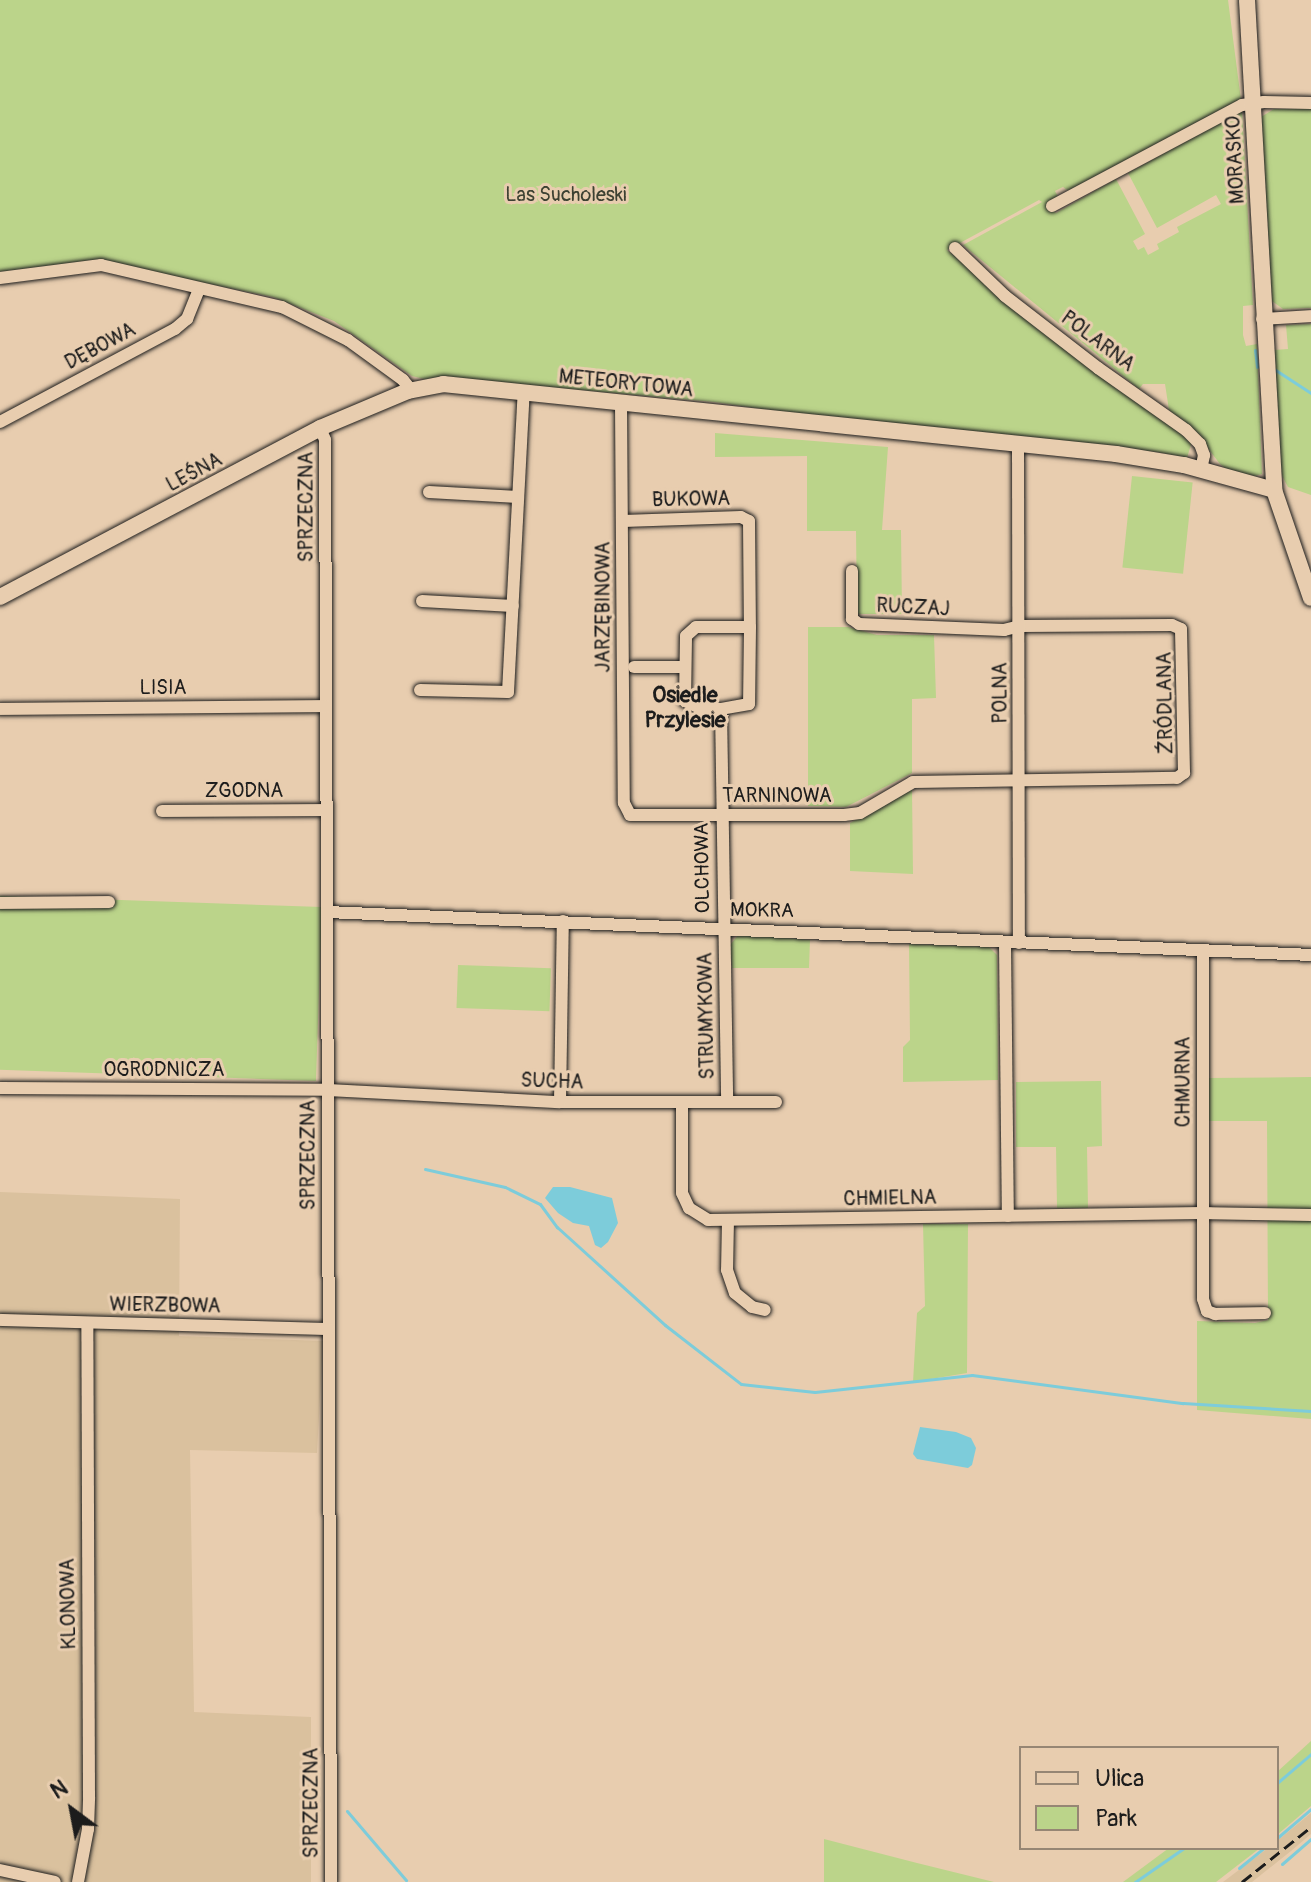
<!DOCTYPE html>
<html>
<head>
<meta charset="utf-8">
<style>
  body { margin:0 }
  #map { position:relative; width:1311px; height:1882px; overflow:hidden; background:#e8cdaf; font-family:Pangolin,sans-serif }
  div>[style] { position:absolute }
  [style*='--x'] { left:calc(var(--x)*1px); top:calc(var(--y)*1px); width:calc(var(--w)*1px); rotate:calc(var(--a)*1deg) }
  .built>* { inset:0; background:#dac19e }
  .green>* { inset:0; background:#bbd48a; transform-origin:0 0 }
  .water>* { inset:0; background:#7dccda }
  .stream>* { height:3px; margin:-1.5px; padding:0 1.5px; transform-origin:1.5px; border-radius:1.5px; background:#7dccda }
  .roads { filter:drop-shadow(0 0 2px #1c1c1c) drop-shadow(0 0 2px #1c1c1c) }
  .street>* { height:12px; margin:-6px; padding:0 6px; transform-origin:6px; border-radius:6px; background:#e8cdaf }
  .secondary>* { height:16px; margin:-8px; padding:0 8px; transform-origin:8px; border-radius:8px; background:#e8cdaf }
  .rail>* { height:3px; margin-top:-1.5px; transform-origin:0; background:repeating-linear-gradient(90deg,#1c1c1c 0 12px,transparent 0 18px) }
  span { translate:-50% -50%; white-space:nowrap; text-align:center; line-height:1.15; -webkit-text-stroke:6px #e8cdaf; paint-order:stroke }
  .street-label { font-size:20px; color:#1c1c1c }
  .park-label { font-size:20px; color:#3c4132 }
  .neighbourhood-label { font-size:22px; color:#1c1c1c; font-weight:700 }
  .legend { position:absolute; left:1019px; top:1746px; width:260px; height:104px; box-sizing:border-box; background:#e8cdaf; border:2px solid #968674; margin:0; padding:10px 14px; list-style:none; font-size:24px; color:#1c1c1c }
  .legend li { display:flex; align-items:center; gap:16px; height:40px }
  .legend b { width:40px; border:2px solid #968674 }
  .north { position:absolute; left:32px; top:1770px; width:80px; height:80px; -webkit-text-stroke:6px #e8cdaf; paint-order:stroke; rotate:328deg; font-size:22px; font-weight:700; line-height:32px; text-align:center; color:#1c1c1c }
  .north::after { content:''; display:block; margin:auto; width:28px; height:36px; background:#1c1c1c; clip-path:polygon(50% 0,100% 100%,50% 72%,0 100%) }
</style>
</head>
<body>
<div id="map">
  <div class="built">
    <div style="clip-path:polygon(0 1192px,180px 1199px,179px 1336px,323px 1341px,317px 1453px,190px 1450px,194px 1712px,311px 1717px,311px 1882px,0 1882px)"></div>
    <div style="clip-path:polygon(1311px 1813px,1311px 1834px,1291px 1851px,1252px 1882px,1223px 1882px,1268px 1848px,1277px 1848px,1277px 1841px)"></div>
  </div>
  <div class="green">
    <div style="clip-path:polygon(0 0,1228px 0,1241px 100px,1070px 192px,1063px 187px,1055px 191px,1059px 199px,1047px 205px,1056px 213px,1116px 179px,1145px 234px,1133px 241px,1138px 250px,1144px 247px,1148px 255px,1159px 249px,1157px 244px,1179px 232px,1177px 227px,1221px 204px,1216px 195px,1157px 228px,1128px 173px,1242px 111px,1253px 305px,1243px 306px,1243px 335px,1246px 346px,1257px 344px,1262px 474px,1255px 476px,1229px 471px,1220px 464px,1200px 438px,1169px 410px,1165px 384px,1143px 384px,1139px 389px,963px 245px,1042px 202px,1039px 200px,947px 250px,1096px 370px,1192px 441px,1187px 458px,1157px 452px,882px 426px,714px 402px,446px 378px,428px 380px,412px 376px,334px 321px,273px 297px,94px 260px,0 272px)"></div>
    <div style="clip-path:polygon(1311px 108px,1311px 308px,1283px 309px,1272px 301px,1261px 117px,1274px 109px)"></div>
    <div style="clip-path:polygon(1311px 324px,1311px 495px,1288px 487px,1278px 468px,1274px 350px,1288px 349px,1286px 325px)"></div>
    <div style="clip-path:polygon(715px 433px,888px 447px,882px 530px,901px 530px,902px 614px,857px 614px,856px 531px,807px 531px,807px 456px,715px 457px)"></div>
    <div style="left:1132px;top:476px;width:61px;height:92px;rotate:6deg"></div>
    <div style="clip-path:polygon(808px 627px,848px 627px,877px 635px,934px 635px,936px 698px,912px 699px,912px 773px,846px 807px,808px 806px)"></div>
    <div style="clip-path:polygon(912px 789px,913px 874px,850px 871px,850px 823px)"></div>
    <div style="left:322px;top:907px;width:174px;height:322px;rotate:92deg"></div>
    <div style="clip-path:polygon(739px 934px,810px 940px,809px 968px,732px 968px,730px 945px)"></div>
    <div style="clip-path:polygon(909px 944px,989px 947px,997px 955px,998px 1080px,903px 1082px,903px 1047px,910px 1040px)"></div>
    <div style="left:458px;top:965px;width:93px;height:43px;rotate:2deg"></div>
    <div style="clip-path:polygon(1311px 1077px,1311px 1419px,1197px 1410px,1197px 1321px,1255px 1323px,1268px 1320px,1267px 1121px,1208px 1121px,1208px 1078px)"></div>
    <div style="clip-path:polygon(1101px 1081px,1102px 1146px,1087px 1147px,1088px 1208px,1057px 1208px,1056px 1147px,1016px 1147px,1016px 1082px)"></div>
    <div style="clip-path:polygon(923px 1224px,968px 1224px,967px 1373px,913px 1382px,917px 1313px,925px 1306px)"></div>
    <div style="clip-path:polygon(1311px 1741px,1311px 1806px,1277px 1835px,1277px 1772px)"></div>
    <div style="clip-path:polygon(824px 1839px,917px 1863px,994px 1882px,824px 1882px)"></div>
    <div style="clip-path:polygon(1169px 1848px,1260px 1848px,1216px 1882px,1123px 1882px)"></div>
  </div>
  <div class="water">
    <div style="clip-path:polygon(553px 1187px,570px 1187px,612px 1198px,618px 1223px,608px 1242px,601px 1248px,595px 1245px,589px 1226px,573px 1223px,558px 1213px,545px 1198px)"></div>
    <div style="clip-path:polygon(920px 1427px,956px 1432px,971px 1438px,976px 1448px,972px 1465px,968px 1468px,917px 1459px,913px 1454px)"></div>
  </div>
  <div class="stream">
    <div style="--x:1255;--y:350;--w:17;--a:83"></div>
    <div style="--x:1274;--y:369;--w:44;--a:33"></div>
    <div style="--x:425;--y:1169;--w:82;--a:12.7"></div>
    <div style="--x:505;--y:1187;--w:39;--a:26"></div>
    <div style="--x:540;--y:1204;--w:29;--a:54"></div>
    <div style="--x:557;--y:1227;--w:146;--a:42.2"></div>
    <div style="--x:665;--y:1325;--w:96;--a:37.8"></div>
    <div style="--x:741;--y:1384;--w:74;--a:6.2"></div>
    <div style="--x:815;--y:1392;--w:158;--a:-6.2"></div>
    <div style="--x:972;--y:1375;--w:213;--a:7.6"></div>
    <div style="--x:1183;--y:1403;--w:128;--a:3.6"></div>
    <div style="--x:1277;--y:1783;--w:45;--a:-40.5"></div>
    <div style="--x:347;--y:1811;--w:91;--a:49.5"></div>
    <div style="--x:1277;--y:1838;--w:45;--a:-40.5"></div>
    <div style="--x:1282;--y:1864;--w:38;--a:-41"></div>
    <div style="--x:1239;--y:1868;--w:32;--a:-39"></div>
    <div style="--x:1135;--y:1882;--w:60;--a:-34.8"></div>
  </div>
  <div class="roads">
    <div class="street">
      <div style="--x:1052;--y:206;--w:215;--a:-28"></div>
      <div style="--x:1242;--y:105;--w:22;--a:-8"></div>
      <div style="--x:1264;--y:102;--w:47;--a:1.2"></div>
      <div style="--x:955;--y:248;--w:69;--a:43.8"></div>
      <div style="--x:1005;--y:296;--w:118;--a:37.7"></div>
      <div style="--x:1098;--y:368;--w:108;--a:35.2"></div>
      <div style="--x:1186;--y:430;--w:20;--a:45"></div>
      <div style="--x:1200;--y:444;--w:12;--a:70"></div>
      <div style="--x:1204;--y:455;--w:16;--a:101"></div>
      <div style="--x:0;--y:278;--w:102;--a:-7.3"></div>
      <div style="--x:101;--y:265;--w:186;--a:13.1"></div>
      <div style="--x:282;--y:307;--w:74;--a:26.6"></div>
      <div style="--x:348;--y:340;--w:68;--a:36"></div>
      <div style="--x:403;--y:380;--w:13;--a:51"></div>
      <div style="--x:1262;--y:319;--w:49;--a:-3.5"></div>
      <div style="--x:621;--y:403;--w:400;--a:89.6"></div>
      <div style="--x:624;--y:803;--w:13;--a:63"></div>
      <div style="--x:630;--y:815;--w:214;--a:0"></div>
      <div style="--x:844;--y:815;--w:16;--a:-7"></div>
      <div style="--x:860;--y:813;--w:61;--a:-30.3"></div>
      <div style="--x:913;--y:782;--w:264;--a:-0.9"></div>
      <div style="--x:1177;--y:778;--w:9;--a:-36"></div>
      <div style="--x:1184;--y:773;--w:144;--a:-91.2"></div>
      <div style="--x:1181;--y:629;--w:10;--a:-156"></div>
      <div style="--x:1172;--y:625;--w:152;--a:179.6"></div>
      <div style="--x:1020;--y:626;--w:16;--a:166"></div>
      <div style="--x:1004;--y:630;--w:145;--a:-177.6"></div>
      <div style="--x:859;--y:624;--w:9;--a:-144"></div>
      <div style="--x:852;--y:619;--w:48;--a:-90"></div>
      <div style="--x:0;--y:422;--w:198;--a:-28"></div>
      <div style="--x:175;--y:329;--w:16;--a:-40"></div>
      <div style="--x:187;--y:319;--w:32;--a:-68"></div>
      <div style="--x:320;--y:428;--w:13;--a:67"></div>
      <div style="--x:325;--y:440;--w:1442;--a:89.76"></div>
      <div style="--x:1018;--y:444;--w:499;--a:89.9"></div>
      <div style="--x:429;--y:492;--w:89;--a:3.2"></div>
      <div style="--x:623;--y:521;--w:118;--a:-1.9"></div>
      <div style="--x:741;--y:517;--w:9;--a:27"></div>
      <div style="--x:749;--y:521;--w:106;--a:89.5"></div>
      <div style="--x:422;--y:601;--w:91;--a:3.1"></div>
      <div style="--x:696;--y:627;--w:54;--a:0"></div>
      <div style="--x:750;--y:627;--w:77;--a:90.7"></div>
      <div style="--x:749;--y:704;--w:28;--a:170"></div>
      <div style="--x:721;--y:709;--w:21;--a:-177"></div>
      <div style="--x:700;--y:708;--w:17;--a:-155"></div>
      <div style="--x:685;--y:701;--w:65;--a:-89.1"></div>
      <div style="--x:686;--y:636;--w:13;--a:-42"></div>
      <div style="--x:634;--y:667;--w:51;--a:0"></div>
      <div style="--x:420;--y:690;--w:88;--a:1.3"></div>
      <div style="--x:508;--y:692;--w:301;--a:-87"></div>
      <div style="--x:0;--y:709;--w:326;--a:-0.5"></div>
      <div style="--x:721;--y:709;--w:393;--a:89.1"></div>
      <div style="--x:162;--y:811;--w:164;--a:-0.3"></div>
      <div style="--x:0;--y:903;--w:109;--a:-0.5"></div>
      <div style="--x:327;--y:912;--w:985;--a:2.5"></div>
      <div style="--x:1005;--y:943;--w:273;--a:89.4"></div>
      <div style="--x:1203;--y:951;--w:348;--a:90"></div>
      <div style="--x:1203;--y:1299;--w:13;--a:72"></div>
      <div style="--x:1207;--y:1311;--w:9;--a:21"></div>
      <div style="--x:1215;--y:1314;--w:50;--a:-1.1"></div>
      <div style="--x:0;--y:1088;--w:328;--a:0.3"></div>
      <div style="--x:328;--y:1090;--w:232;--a:3"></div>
      <div style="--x:560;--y:1102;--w:216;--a:0"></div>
      <div style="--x:560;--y:1102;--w:181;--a:-89.1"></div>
      <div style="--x:682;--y:1103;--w:90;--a:90"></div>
      <div style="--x:682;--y:1193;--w:17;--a:65"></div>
      <div style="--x:689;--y:1208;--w:22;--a:32"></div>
      <div style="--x:708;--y:1220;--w:494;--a:-0.8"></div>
      <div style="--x:1202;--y:1213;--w:109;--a:1.1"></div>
      <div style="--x:728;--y:1220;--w:50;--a:91.1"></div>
      <div style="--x:727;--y:1270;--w:24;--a:71"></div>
      <div style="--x:735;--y:1293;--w:22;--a:39"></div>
      <div style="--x:752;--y:1307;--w:13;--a:13"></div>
      <div style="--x:0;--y:1320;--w:329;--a:1.6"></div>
      <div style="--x:0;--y:1870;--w:56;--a:12.3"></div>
      <div style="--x:78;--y:1882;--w:54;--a:-79.3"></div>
      <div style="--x:88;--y:1829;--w:32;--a:-88"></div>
      <div style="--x:89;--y:1797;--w:473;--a:-90.2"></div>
    </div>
    <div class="secondary">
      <div style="--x:1247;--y:0;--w:491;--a:86.8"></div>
      <div style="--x:1274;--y:490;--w:114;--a:71.1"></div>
      <div style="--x:0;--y:597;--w:362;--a:-27.8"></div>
      <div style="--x:320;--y:428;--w:95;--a:-22.8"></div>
      <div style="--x:408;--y:391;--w:36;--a:-11"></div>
      <div style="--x:443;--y:384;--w:677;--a:5.94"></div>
      <div style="--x:1116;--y:454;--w:69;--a:9.2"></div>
      <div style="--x:1184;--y:465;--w:93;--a:15.5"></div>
    </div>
  </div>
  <div class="rail">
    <div style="--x:1242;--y:1882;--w:88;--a:-38.6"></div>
  </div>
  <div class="street-label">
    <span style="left:1235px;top:160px;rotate:-93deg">MORASKO</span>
    <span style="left:1098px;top:341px;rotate:37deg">POLARNA</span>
    <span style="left:100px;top:346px;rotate:-28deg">DĘBOWA</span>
    <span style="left:626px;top:383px;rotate:6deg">METEORYTOWA</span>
    <span style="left:194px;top:472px;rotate:-28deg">LEŚNA</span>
    <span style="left:691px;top:499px;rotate:-1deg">BUKOWA</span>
    <span style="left:306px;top:507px;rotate:-90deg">SPRZECZNA</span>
    <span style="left:603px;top:607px;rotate:-90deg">JARZĘBINOWA</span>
    <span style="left:913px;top:607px;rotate:3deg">RUCZAJ</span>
    <span style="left:163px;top:687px">LISIA</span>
    <span style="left:1000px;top:693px;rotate:-90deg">POLNA</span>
    <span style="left:1165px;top:703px;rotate:-91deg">ŹRÓDLANA</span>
    <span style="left:244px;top:790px">ZGODNA</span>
    <span style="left:777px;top:795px">TARNINOWA</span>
    <span style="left:702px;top:868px;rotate:-91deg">OLCHOWA</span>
    <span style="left:762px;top:910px;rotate:1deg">MOKRA</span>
    <span style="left:706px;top:1016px;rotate:-91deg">STRUMYKOWA</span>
    <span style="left:164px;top:1069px">OGRODNICZA</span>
    <span style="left:552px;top:1081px;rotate:2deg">SUCHA</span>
    <span style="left:1183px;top:1082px;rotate:-90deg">CHMURNA</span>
    <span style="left:308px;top:1155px;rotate:-90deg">SPRZECZNA</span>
    <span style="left:890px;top:1198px;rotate:-1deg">CHMIELNA</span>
    <span style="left:165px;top:1305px;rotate:1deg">WIERZBOWA</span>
    <span style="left:68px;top:1604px;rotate:-91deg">KLONOWA</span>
    <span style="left:311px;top:1803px;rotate:-90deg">SPRZECZNA</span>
  </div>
  <div class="park-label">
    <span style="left:566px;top:194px">Las Sucholeski</span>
  </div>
  <div class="neighbourhood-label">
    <span style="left:685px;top:708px">Osiedle<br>Przylesie</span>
  </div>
  <ul class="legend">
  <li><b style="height:10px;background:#e8cdaf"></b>Ulica</li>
  <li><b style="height:22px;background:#bbd48a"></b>Park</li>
  </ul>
  <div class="north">N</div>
</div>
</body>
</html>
